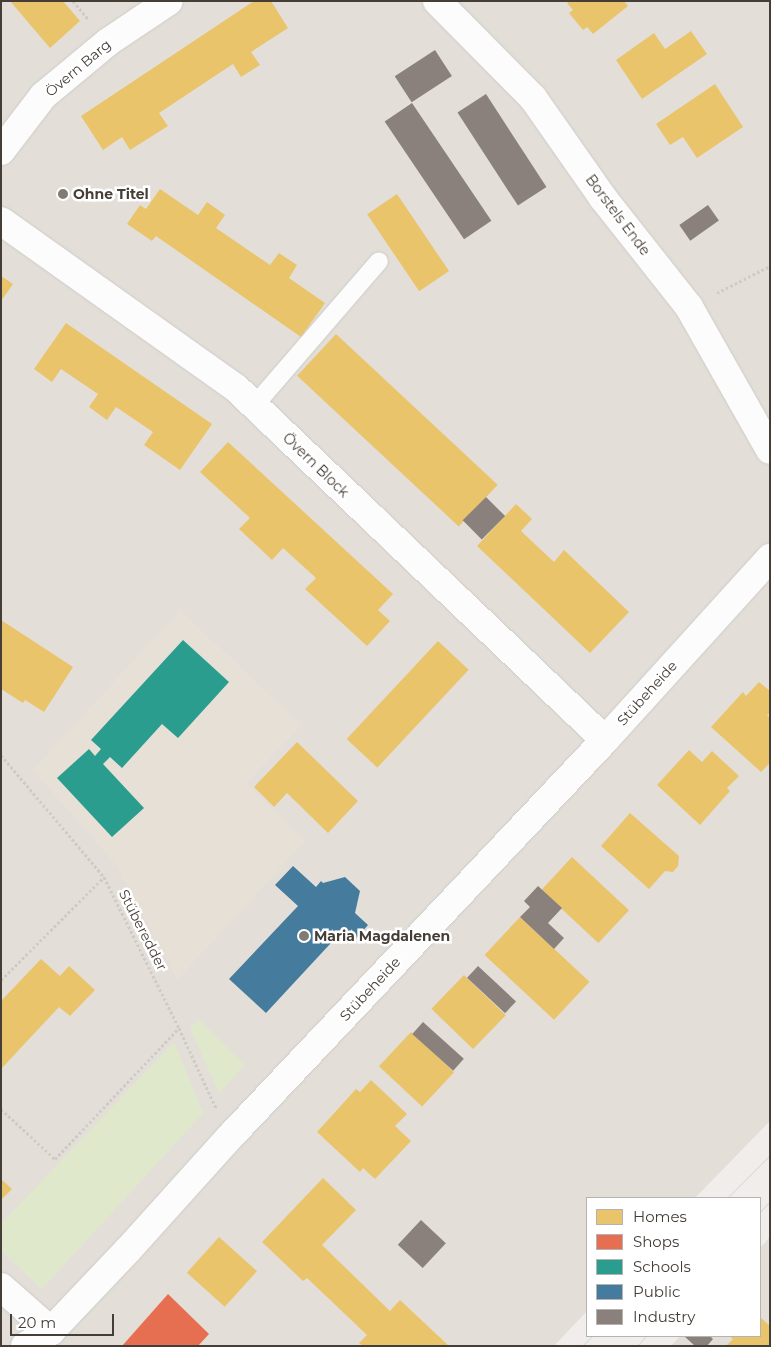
<!DOCTYPE html>
<html>
<head>
<meta charset="utf-8">
<style>
  body { margin:0 }
  #map { position:relative; width:771px; height:1347px; overflow:hidden; background:#f0edea; font-family:Montserrat,sans-serif }
  div>[style] { position:absolute }
  [style*='--x'] { left:calc(var(--x)*1px); top:calc(var(--y)*1px); width:calc(var(--w)*1px); rotate:calc(var(--a)*1deg) }
  .residential>* { inset:0; background:#e3dfd8 }
  .education>* { inset:0; background:#e6e0d6 }
  .green>* { inset:0; background:#e0e8cc }
  .homes>* { inset:0; background:#e9c46a; transform-origin:0 0 }
  .shops>* { inset:0; background:#e76f51 }
  .schools>* { inset:0; background:#2a9d8f }
  .public>* { inset:0; background:#457b9d }
  .industry>* { inset:0; background:#8a817c; transform-origin:0 0 }
  .path>* { height:3px; margin-top:-1.5px; transform-origin:0; background:repeating-linear-gradient(90deg,#cecbc7 0 2.5px,transparent 0 5px) }
  .roads { filter:drop-shadow(0 0 1px #cecbc8) drop-shadow(0 0 1px #cecbc8) }
  .service>* { height:18px; margin:-9px; padding:0 9px; transform-origin:9px; border-radius:9px; background:#fdfcfc }
  .minor>* { height:28px; margin:-14px; padding:0 14px; transform-origin:14px; border-radius:14px; background:#fdfcfc }
  .tram>* { height:1px; margin:-0.5px; padding:0 0.5px; transform-origin:0.5px; border-radius:0.5px; background:#d9d9d8 }
  .dots>* { width:14px; height:14px; translate:-50% -50%; box-sizing:border-box; border:2px solid #fff; border-radius:50% }
  span { translate:-50% -50%; white-space:nowrap; text-align:center; line-height:1.15; -webkit-text-stroke:5px #fff; paint-order:stroke }
  .street-label { font-size:14px; color:#453e37 }
  .poi-label { font-size:14px; color:#453e37; font-weight:700 }
  .left { translate:0 -50%; text-align:left }
  .frame { position:absolute; inset:0; border:2px solid #453e37; pointer-events:none }
  .legend { position:absolute; left:586px; top:1197px; width:175px; height:140px; box-sizing:border-box; background:#fff; border:1px solid #b5b2af; margin:0; padding:6px 9px; list-style:none; font-size:15px; color:#453e37 }
  .legend li { display:flex; align-items:center; gap:10px; height:25px }
  .legend b { width:25px; border:1px solid #b5b2af }
  .scale { position:absolute; left:10px; top:1314px; width:104px; height:22px; box-sizing:border-box; border:2px solid #453e37; border-top:0; padding-left:6px; font-size:15px; line-height:18px; white-space:nowrap; color:#453e37; -webkit-text-stroke:4px #fff; paint-order:stroke }
</style>
</head>
<body>
<div id="map">
  <div class="residential">
    <div style="clip-path:polygon(1px 1px,770px 1px,770px 1121px,695px 1198px,587px 1198px,587px 1311px,554px 1346px,1px 1346px)"></div>
    <div style="clip-path:polygon(770px 1237px,770px 1346px,671px 1346px,680px 1336px,760px 1336px,760px 1248px)"></div>
  </div>
  <div class="education">
    <div style="clip-path:polygon(180px 610px,301px 725px,246px 783px,305px 841px,177px 980px,117px 866px,33px 770px)"></div>
  </div>
  <div class="green">
    <div style="clip-path:polygon(199px 1019px,245px 1065px,219px 1093px,190px 1028px)"></div>
    <div style="clip-path:polygon(174px 1042px,203px 1113px,42px 1289px,1px 1251px,1px 1224px)"></div>
  </div>
  <div class="homes">
    <div style="clip-path:polygon(10px 1px,63px 1px,80px 21px,50px 48px)"></div>
    <div style="clip-path:polygon(254px 1px,271px 1px,288px 28px,251px 52px,260px 65px,241px 77px,233px 64px,159px 113px,168px 126px,130px 150px,122px 137px,103px 150px,81px 116px)"></div>
    <div style="clip-path:polygon(570px 1px,624px 1px,628px 6px,593px 34px,587px 27px,583px 30px,569px 13px,573px 10px,567px 3px)"></div>
    <div style="clip-path:polygon(691px 31px,707px 54px,642px 99px,616px 60px,654px 33px,665px 49px)"></div>
    <div style="clip-path:polygon(715px 84px,743px 127px,697px 158px,683px 137px,670px 145px,656px 124px)"></div>
    <div style="clip-path:polygon(160px 189px,198px 215px,207px 202px,225px 215px,216px 228px,270px 265px,279px 253px,297px 265px,289px 278px,325px 303px,301px 337px,156px 236px,152px 241px,127px 224px,140px 205px,146px 209px)"></div>
    <div style="left:397px;top:194px;width:93px;height:36px;rotate:56deg"></div>
    <div style="clip-path:polygon(1px 276px,13px 284px,1px 301px)"></div>
    <div style="clip-path:polygon(66px 323px,212px 424px,180px 470px,144px 445px,153px 432px,116px 407px,107px 420px,89px 407px,98px 394px,61px 369px,52px 382px,34px 369px)"></div>
    <div style="left:336px;top:334px;width:221px;height:57px;rotate:43deg"></div>
    <div style="clip-path:polygon(228px 442px,393px 594px,378px 610px,390px 621px,367px 646px,305px 589px,316px 578px,283px 548px,272px 560px,239px 529px,250px 518px,200px 472px)"></div>
    <div style="clip-path:polygon(516px 504px,532px 519px,521px 531px,538px 547px,554px 562px,564px 550px,629px 612px,590px 653px,477px 546px)"></div>
    <div style="clip-path:polygon(1px 620px,73px 667px,44px 712px,25px 700px,23px 703px,1px 689px)"></div>
    <div style="left:438px;top:641px;width:42px;height:134px;rotate:43deg"></div>
    <div style="clip-path:polygon(759px 682px,770px 691px,770px 713px,767px 715px,770px 718px,770px 763px,761px 772px,711px 727px,743px 692px,746px 696px)"></div>
    <div style="clip-path:polygon(297px 742px,358px 801px,328px 833px,287px 793px,274px 807px,254px 787px)"></div>
    <div style="clip-path:polygon(689px 750px,702px 762px,712px 751px,739px 776px,727px 788px,730px 791px,700px 825px,657px 785px)"></div>
    <div style="clip-path:polygon(630px 813px,679px 856px,678px 866px,673px 872px,665px 871px,649px 889px,601px 846px)"></div>
    <div style="left:572px;top:857px;width:78px;height:45px;rotate:43deg"></div>
    <div style="left:520px;top:917px;width:95px;height:52px;rotate:43deg"></div>
    <div style="clip-path:polygon(41px 959px,60px 976px,69px 966px,95px 990px,70px 1016px,59px 1007px,1px 1069px,1px 1001px)"></div>
    <div style="left:464px;top:975px;width:58px;height:47px;rotate:44deg"></div>
    <div style="left:411px;top:1032px;width:59px;height:47px;rotate:43deg"></div>
    <div style="clip-path:polygon(371px 1080px,407px 1114px,395px 1126px,411px 1141px,375px 1179px,363px 1168px,360px 1172px,317px 1132px,356px 1089px,360px 1092px)"></div>
    <div style="clip-path:polygon(323px 1178px,356px 1210px,322px 1245px,390px 1311px,400px 1300px,449px 1346px,363px 1346px,359px 1343px,367px 1335px,307px 1278px,303px 1281px,262px 1242px)"></div>
    <div style="clip-path:polygon(1px 1179px,12px 1189px,1px 1200px)"></div>
    <div style="left:219px;top:1237px;width:51px;height:48px;rotate:42deg"></div>
    <div style="clip-path:polygon(760px 1317px,770px 1326px,770px 1346px,726px 1346px,733px 1339px,729px 1336px,760px 1336px)"></div>
  </div>
  <div class="shops">
    <div style="clip-path:polygon(168px 1294px,209px 1334px,198px 1346px,122px 1346px)"></div>
  </div>
  <div class="schools">
    <div style="clip-path:polygon(183px 640px,229px 682px,178px 738px,162px 724px,122px 768px,110px 757px,103px 764px,144px 808px,112px 837px,57px 778px,89px 749px,95px 756px,101px 749px,91px 740px)"></div>
  </div>
  <div class="public">
    <div style="clip-path:polygon(293px 866px,316px 887px,321px 881px,323px 883px,345px 877px,360px 891px,355px 913px,368px 925px,354px 941px,343px 930px,266px 1013px,229px 979px,298px 906px,275px 885px)"></div>
  </div>
  <div class="industry">
    <div style="left:435px;top:50px;width:31px;height:48px;rotate:57deg"></div>
    <div style="left:486px;top:94px;width:111px;height:34px;rotate:57deg"></div>
    <div style="left:412px;top:103px;width:142px;height:33px;rotate:56deg"></div>
    <div style="left:708px;top:205px;width:19px;height:35px;rotate:55deg"></div>
    <div style="left:486px;top:497px;width:27px;height:33px;rotate:45deg"></div>
    <div style="clip-path:polygon(538px 886px,562px 908px,548px 923px,564px 938px,554px 949px,520px 917px,530px 907px,524px 901px)"></div>
    <div style="left:478px;top:966px;width:52px;height:16px;rotate:43deg"></div>
    <div style="left:423px;top:1022px;width:55px;height:16px;rotate:42deg"></div>
    <div style="left:421px;top:1220px;width:34px;height:34px;rotate:43deg"></div>
    <div style="clip-path:polygon(684px 1336px,710px 1336px,713px 1339px,707px 1346px,695px 1346px)"></div>
  </div>
  <div class="path">
    <div style="--x:73;--y:1;--w:23;--a:50"></div>
    <div style="--x:717;--y:293;--w:59;--a:-27"></div>
    <div style="--x:1;--y:755;--w:160;--a:49.8"></div>
    <div style="--x:104;--y:877;--w:169;--a:63.6"></div>
    <div style="--x:179;--y:1028;--w:88;--a:65.2"></div>
    <div style="--x:1;--y:980;--w:146;--a:-45"></div>
    <div style="--x:1;--y:1109;--w:74;--a:42.8"></div>
    <div style="--x:55;--y:1159;--w:180;--a:-46.6"></div>
  </div>
  <div class="roads">
    <div class="service">
      <div style="--x:254;--y:406;--w:191;--a:-49.2"></div>
    </div>
    <div class="minor">
      <div style="--x:437;--y:1;--w:136;--a:45.3"></div>
      <div style="--x:533;--y:98;--w:122;--a:55"></div>
      <div style="--x:603;--y:198;--w:139;--a:51.7"></div>
      <div style="--x:689;--y:307;--w:164;--a:60.5"></div>
      <div style="--x:1;--y:151;--w:69;--a:-52.6"></div>
      <div style="--x:43;--y:96;--w:85;--a:-39.7"></div>
      <div style="--x:108;--y:42;--w:73;--a:-33.9"></div>
      <div style="--x:1;--y:221;--w:288;--a:35.4"></div>
      <div style="--x:236;--y:388;--w:510;--a:43.65"></div>
      <div style="--x:1;--y:1287;--w:67;--a:41.3"></div>
      <div style="--x:25;--y:1346;--w:30;--a:-30"></div>
      <div style="--x:51;--y:1331;--w:112;--a:-46.5"></div>
      <div style="--x:128;--y:1250;--w:151;--a:-48"></div>
      <div style="--x:229;--y:1138;--w:548;--a:-46.63"></div>
      <div style="--x:605;--y:740;--w:246;--a:-47.8"></div>
    </div>
  </div>
  <div class="tram">
    <div style="--x:727;--y:1198;--w:61;--a:-45"></div>
    <div style="--x:760;--y:1212;--w:15;--a:-48"></div>
    <div style="--x:582;--y:1346;--w:14;--a:-45"></div>
    <div style="--x:637;--y:1346;--w:13;--a:-48"></div>
  </div>
  <div class="dots">
    <div style="left:63px;top:194px;background:#817b76"></div>
    <div style="left:304px;top:936px;background:#817b76"></div>
  </div>
  <div class="street-label">
    <span style="left:78px;top:68px;rotate:-40deg">Övern Barg</span>
    <span style="left:618px;top:215px;rotate:53deg">Borstels Ende</span>
    <span style="left:316px;top:465px;rotate:44deg">Övern Block</span>
    <span style="left:647px;top:693px;rotate:-48deg">Stübeheide</span>
    <span style="left:143px;top:930px;rotate:63deg">Stüberedder</span>
    <span style="left:370px;top:989px;rotate:-47deg">Stübeheide</span>
  </div>
  <div class="poi-label">
    <span class="left" style="left:73px;top:194px">Ohne Titel</span>
    <span class="left" style="left:314px;top:936px">Maria Magdalenen</span>
  </div>
  <div class="frame"></div>
  <ul class="legend">
  <li><b style="height:14px;background:#e9c46a"></b>Homes</li>
  <li><b style="height:14px;background:#e76f51"></b>Shops</li>
  <li><b style="height:14px;background:#2a9d8f"></b>Schools</li>
  <li><b style="height:14px;background:#457b9d"></b>Public</li>
  <li><b style="height:14px;background:#8a817c"></b>Industry</li>
  </ul>
  <div class="scale">20 m</div>
</div>
</body>
</html>
